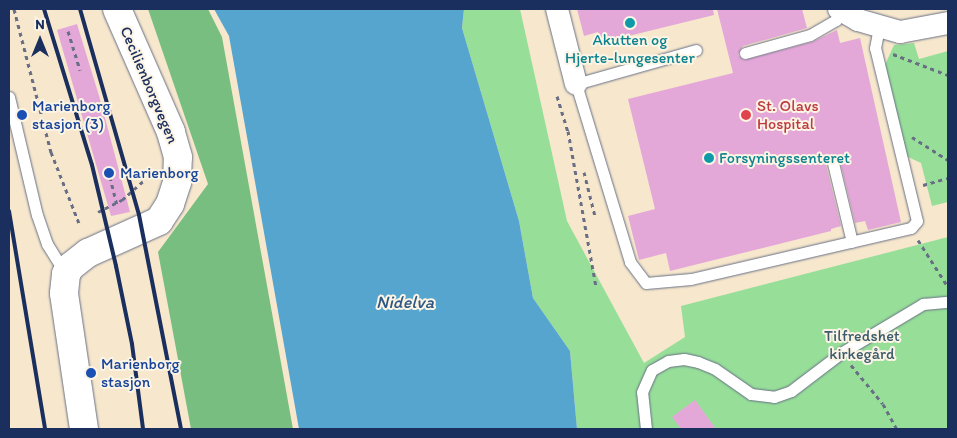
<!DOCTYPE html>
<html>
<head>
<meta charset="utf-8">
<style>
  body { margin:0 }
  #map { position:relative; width:957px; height:438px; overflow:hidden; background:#f6e7cd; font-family:Itim,sans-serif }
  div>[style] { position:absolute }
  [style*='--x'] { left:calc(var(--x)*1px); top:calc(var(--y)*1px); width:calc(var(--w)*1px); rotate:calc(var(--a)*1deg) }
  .green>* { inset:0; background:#97df99 }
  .forest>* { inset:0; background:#79be81 }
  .water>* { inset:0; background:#55a5cf }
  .building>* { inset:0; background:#e4a8d8 }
  .path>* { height:3px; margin-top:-1.5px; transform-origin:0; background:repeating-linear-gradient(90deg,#686f85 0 4px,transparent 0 8px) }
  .roads { filter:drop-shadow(0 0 1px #686f85) drop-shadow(0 0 1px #686f85) }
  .service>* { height:11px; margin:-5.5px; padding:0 5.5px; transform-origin:5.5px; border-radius:5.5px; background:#fff }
  .minor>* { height:22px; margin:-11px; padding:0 11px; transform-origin:11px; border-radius:11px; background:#fff }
  .tertiary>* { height:28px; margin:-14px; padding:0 14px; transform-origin:14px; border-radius:14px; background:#fff }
  .rail>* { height:4px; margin:-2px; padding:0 2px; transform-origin:2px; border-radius:2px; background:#1b2f5e }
  .dots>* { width:14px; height:14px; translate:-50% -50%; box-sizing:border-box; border:2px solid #fcf5e5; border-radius:50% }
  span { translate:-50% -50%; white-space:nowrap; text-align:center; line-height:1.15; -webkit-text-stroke:4px #fcf5e5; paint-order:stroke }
  .culture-label { font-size:16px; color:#0d838f }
  .left { translate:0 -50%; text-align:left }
  .street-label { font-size:16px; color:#1b2f5e }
  .transit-label { font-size:16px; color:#164399 }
  .health-label { font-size:16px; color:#be3a42 }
  .park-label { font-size:16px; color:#3a5b6d }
  .water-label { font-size:18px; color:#2f5886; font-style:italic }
  .frame { position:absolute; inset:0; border:10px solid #1b2f5e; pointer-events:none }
  .north { position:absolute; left:15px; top:15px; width:50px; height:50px; -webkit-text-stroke:4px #fcf5e5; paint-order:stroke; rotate:0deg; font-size:14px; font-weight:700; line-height:20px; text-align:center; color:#1b2f5e }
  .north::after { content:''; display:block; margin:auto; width:18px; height:22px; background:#1b2f5e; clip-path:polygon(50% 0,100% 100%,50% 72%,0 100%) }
</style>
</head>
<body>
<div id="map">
  <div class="green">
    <div style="clip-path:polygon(464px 9px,520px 9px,567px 221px,644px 363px,685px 337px,681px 306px,948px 237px,948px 429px,577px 429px,570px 351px,533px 298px,519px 221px,462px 28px)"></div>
    <div style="clip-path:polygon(914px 43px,919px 59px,948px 51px,948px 202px,932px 206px,921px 163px,906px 156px,884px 67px,894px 45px)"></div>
  </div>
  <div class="forest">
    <div style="clip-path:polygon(148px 9px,208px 9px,222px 37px,293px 429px,191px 429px,158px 252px,208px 184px)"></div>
  </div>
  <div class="water">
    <div style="clip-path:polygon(214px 9px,464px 9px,462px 28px,519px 221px,533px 298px,570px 351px,577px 429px,299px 429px,229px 36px)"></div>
  </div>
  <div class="building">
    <div style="clip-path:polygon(577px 9px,713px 9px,714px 15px,600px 43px,598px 32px,584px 36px)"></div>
    <div style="clip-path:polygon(717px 9px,802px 9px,807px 28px,743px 46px,738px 55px,744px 60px,812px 42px,837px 30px,840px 43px,860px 38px,901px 222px,868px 230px,865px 221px,855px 223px,840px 161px,832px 156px,826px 165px,841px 226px,831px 229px,831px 231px,670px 271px,666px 253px,639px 260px,628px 216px,655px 209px,628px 99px,733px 73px)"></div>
    <div style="clip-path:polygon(77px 24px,100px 99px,130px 212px,111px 216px,57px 30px)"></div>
    <div style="clip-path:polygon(695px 400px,716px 429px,681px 429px,672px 417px)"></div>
  </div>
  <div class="path">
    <div style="--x:14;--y:9;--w:148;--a:75.5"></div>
    <div style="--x:51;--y:152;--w:76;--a:68.5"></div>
    <div style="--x:68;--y:31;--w:41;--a:72.9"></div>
    <div style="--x:893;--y:54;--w:59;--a:20.9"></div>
    <div style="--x:557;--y:96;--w:37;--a:73"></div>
    <div style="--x:568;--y:131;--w:158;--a:79.8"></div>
    <div style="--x:912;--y:137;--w:43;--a:32.6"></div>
    <div style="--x:108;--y:169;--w:36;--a:76"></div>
    <div style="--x:584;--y:172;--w:45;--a:76"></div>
    <div style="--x:923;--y:185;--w:26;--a:-16"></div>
    <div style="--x:98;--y:212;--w:27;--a:-27"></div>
    <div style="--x:122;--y:200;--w:28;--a:-42"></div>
    <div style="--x:918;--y:240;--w:56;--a:57.4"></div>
    <div style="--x:851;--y:365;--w:50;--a:50.6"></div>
    <div style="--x:883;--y:404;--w:29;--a:61"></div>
  </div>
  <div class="roads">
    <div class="service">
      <div style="--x:696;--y:50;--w:125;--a:164.2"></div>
      <div style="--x:576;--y:84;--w:186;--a:73.1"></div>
      <div style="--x:630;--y:262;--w:26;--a:53"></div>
      <div style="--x:646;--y:283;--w:45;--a:-5.1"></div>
      <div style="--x:691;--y:279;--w:226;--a:-13.1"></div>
      <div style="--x:911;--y:228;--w:9;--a:-49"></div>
      <div style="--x:917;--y:221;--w:178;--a:-103.6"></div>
      <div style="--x:875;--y:48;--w:21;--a:-79"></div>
      <div style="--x:745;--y:53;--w:67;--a:-15.5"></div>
      <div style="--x:810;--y:35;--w:30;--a:-30"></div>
      <div style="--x:836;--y:20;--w:12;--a:-70"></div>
      <div style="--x:9;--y:97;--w:121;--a:76.7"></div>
      <div style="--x:37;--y:215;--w:31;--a:71"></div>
      <div style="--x:47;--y:244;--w:34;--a:58"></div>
      <div style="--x:833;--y:163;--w:81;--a:76.5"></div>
      <div style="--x:646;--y:429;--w:37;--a:-96"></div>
      <div style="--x:642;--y:392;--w:24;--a:-66"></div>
      <div style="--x:652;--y:370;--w:18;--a:-29"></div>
      <div style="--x:668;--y:361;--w:16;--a:-7"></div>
      <div style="--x:684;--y:359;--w:14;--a:12"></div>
      <div style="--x:698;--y:362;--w:18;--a:22"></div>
      <div style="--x:715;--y:369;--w:44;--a:34.8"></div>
      <div style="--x:751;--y:394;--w:23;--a:7"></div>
      <div style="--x:774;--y:397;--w:18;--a:-19"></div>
      <div style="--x:791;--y:391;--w:63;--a:-37.2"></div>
      <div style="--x:841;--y:353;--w:96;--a:-30.9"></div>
      <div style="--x:923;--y:304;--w:25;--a:-5"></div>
    </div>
    <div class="minor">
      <div style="--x:557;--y:9;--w:77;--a:75.8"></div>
      <div style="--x:839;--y:9;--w:22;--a:30"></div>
      <div style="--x:858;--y:20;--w:44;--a:15.9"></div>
      <div style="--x:900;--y:32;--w:49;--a:-10.6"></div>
    </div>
    <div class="tertiary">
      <div style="--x:84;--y:429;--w:137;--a:-98.4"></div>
      <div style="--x:64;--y:293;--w:19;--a:-84"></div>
      <div style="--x:66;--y:274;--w:8;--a:-60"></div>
      <div style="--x:70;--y:267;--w:23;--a:-38"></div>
      <div style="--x:88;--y:253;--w:78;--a:-24.3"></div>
      <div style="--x:159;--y:221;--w:20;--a:-57"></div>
      <div style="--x:170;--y:204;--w:23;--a:-72"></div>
      <div style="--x:177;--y:182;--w:25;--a:-88"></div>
      <div style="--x:178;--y:157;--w:26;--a:-106"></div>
      <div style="--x:171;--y:132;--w:134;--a:-113.7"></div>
    </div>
  </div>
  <div class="rail">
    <div style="--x:44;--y:9;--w:163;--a:72.9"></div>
    <div style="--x:92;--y:165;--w:104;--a:76.6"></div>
    <div style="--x:116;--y:266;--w:80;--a:78.4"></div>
    <div style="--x:132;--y:344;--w:86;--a:82.6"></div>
    <div style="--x:80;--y:9;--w:214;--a:74"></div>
    <div style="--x:139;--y:215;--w:218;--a:78.9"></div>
    <div style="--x:9;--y:211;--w:221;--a:80.6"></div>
  </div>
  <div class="dots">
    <div style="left:630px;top:23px;background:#0f9aa8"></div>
    <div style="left:22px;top:115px;background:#1a4fb4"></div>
    <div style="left:746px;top:115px;background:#e0444e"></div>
    <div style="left:709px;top:158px;background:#0f9aa8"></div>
    <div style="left:109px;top:173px;background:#1a4fb4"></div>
    <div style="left:91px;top:373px;background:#1a4fb4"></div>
  </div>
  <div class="culture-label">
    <span style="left:630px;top:49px">Akutten og<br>Hjerte-lungesenter</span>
    <span class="left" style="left:719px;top:158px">Forsyningssenteret</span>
  </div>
  <div class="street-label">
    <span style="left:149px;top:85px;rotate:67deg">Cecilienborgvegen</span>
  </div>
  <div class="transit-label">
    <span class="left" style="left:32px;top:115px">Marienborg<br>stasjon (3)</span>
    <span class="left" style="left:120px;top:173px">Marienborg</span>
    <span class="left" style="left:101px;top:373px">Marienborg<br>stasjon</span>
  </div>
  <div class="health-label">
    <span class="left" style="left:757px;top:115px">St. Olavs<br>Hospital</span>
  </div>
  <div class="park-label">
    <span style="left:862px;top:345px">Tilfredshet<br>kirkegård</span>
  </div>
  <div class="water-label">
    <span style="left:405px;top:302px">Nidelva</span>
  </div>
  <div class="frame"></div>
  <div class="north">N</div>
</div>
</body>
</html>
